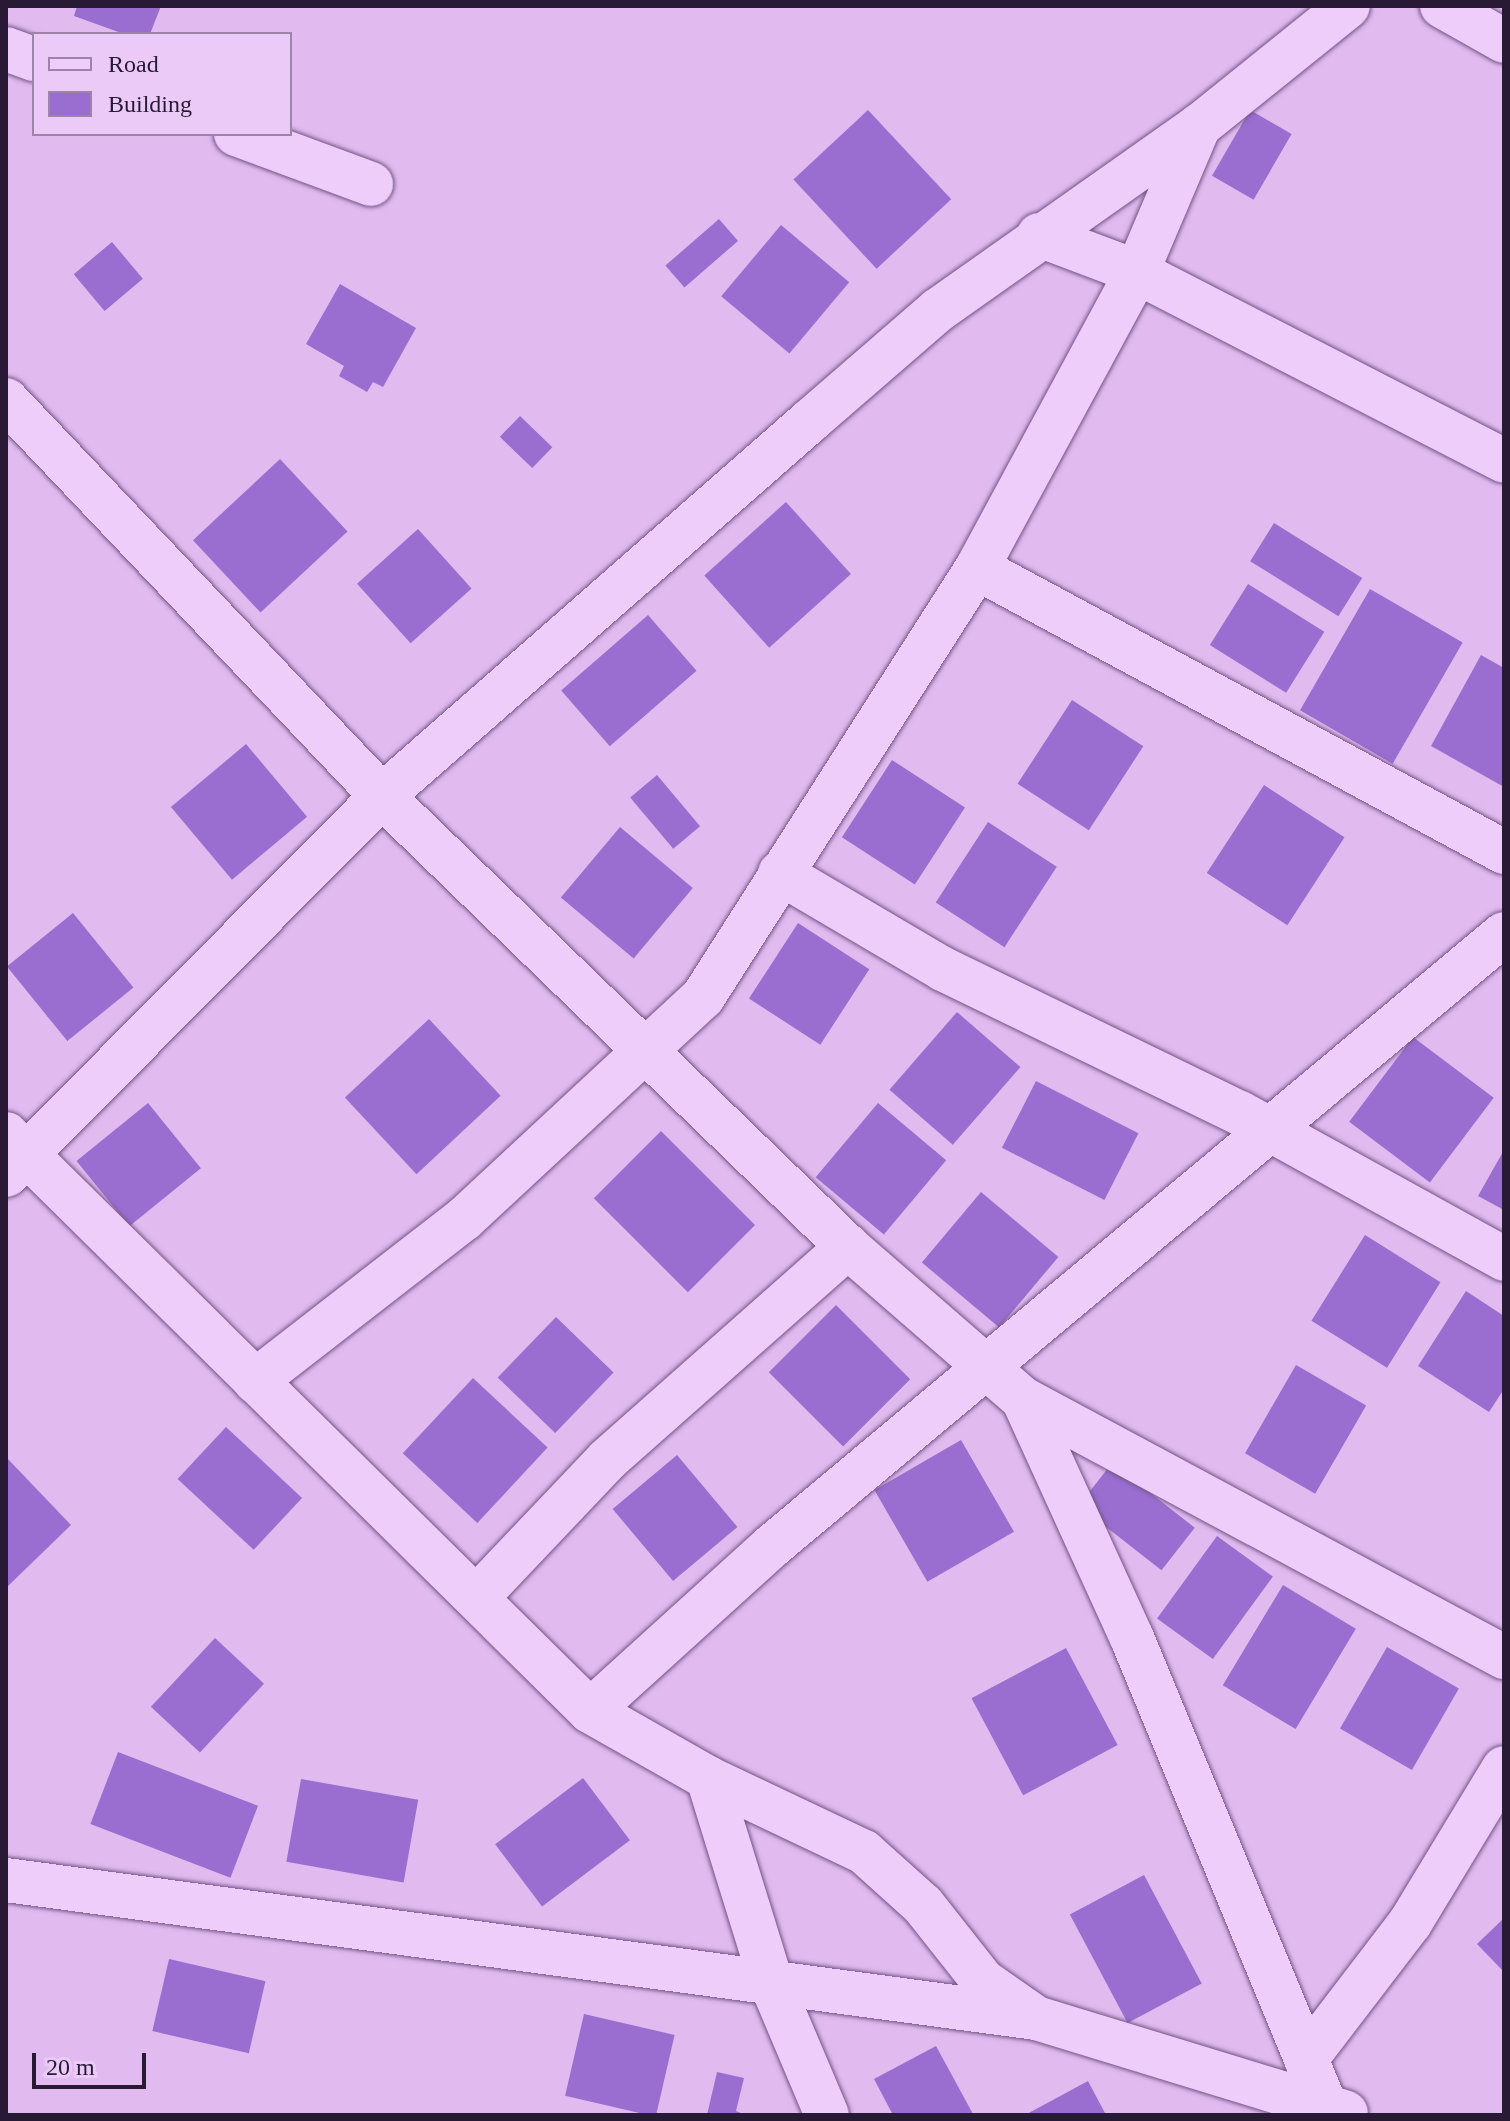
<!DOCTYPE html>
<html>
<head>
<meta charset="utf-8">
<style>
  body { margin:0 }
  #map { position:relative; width:1510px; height:2121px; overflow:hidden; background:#e1baef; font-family:Georgia,serif }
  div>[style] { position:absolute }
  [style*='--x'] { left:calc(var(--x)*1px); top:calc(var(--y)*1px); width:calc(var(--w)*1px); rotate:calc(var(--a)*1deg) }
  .building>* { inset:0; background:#9a6ed0; transform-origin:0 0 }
  .roads { filter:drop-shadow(0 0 2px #715487) drop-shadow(0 0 2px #715487) }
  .street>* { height:44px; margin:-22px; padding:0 22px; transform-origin:22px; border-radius:22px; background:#eecdfa }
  span { translate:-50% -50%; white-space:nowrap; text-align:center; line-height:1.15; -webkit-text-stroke:8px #ebcaf7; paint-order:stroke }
  .frame { position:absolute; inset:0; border:8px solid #281a35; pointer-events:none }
  .legend { position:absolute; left:32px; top:32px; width:260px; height:104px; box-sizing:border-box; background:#ebcaf7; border:2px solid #9d84a9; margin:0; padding:10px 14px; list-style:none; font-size:24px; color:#281a35 }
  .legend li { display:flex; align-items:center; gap:16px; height:40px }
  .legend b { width:40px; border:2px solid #9d84a9 }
  .scale { position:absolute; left:32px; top:2053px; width:114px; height:36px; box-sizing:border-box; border:4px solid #281a35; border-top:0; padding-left:10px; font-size:24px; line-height:28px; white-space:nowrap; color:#281a35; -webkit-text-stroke:6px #ebcaf7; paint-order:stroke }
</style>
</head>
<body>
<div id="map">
  <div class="building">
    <div style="clip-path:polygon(77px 6px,161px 6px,150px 34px,124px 34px,74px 16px)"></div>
    <div style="left:868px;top:110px;width:122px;height:102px;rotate:47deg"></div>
    <div style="left:1250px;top:110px;width:48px;height:76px;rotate:30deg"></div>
    <div style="left:719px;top:219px;width:29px;height:71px;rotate:49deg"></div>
    <div style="left:781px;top:225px;width:89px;height:93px;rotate:40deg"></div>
    <div style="left:112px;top:242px;width:48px;height:50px;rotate:50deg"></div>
    <div style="clip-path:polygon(340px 284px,416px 328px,383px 387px,373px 382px,367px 392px,339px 376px,344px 366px,306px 344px)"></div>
    <div style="left:520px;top:416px;width:45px;height:29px;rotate:44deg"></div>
    <div style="left:280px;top:459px;width:99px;height:119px;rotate:47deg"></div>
    <div style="left:786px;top:502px;width:97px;height:110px;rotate:48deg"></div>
    <div style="left:1274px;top:523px;width:104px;height:45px;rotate:32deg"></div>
    <div style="left:418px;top:529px;width:80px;height:82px;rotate:48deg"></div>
    <div style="left:1248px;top:584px;width:90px;height:72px;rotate:32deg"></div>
    <div style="left:1370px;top:589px;width:107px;height:140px;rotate:30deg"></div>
    <div style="left:648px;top:615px;width:74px;height:115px;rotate:49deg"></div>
    <div style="clip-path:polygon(1481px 655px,1504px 668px,1504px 787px,1431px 746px)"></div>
    <div style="left:1072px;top:700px;width:85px;height:100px;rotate:33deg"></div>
    <div style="left:246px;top:744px;width:95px;height:98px;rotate:50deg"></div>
    <div style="left:892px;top:760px;width:87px;height:92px;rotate:33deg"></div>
    <div style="left:657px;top:775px;width:67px;height:35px;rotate:50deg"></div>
    <div style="left:1264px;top:785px;width:96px;height:105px;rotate:33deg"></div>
    <div style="left:988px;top:822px;width:82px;height:96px;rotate:33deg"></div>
    <div style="left:620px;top:827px;width:95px;height:92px;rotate:40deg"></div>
    <div style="left:73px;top:913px;width:96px;height:85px;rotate:51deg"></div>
    <div style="left:798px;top:923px;width:85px;height:90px;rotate:33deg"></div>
    <div style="left:957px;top:1012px;width:84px;height:103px;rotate:41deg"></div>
    <div style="left:429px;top:1019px;width:105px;height:115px;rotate:47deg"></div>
    <div style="left:1413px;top:1037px;width:101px;height:106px;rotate:37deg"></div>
    <div style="left:1036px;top:1081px;width:115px;height:75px;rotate:27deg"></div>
    <div style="left:148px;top:1103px;width:84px;height:92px;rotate:51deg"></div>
    <div style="left:878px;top:1103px;width:89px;height:97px;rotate:40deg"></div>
    <div style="left:661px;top:1131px;width:133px;height:95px;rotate:45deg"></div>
    <div style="clip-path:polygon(1504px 1150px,1504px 1210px,1478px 1196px)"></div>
    <div style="left:981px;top:1192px;width:101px;height:92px;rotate:40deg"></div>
    <div style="left:1365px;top:1235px;width:89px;height:101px;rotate:32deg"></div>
    <div style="clip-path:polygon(1466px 1291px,1504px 1316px,1504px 1389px,1489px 1412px,1418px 1366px)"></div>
    <div style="left:836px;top:1305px;width:105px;height:95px;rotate:45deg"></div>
    <div style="left:556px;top:1317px;width:80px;height:84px;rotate:44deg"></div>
    <div style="left:1296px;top:1365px;width:81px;height:102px;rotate:30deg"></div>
    <div style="left:473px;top:1378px;width:102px;height:103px;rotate:43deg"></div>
    <div style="left:226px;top:1427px;width:104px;height:71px;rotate:43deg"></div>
    <div style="left:961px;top:1440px;width:106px;height:100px;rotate:60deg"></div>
    <div style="left:677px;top:1455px;width:94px;height:84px;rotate:50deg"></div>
    <div style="clip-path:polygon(6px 1457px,71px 1525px,6px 1588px)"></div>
    <div style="left:1112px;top:1463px;width:105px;height:54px;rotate:38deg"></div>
    <div style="left:1217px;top:1536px;width:69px;height:102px;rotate:36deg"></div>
    <div style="left:1283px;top:1585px;width:85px;height:117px;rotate:31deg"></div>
    <div style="left:215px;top:1638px;width:67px;height:94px;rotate:43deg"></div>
    <div style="left:1387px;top:1647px;width:83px;height:94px;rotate:30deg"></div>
    <div style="left:1066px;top:1648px;width:110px;height:107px;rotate:62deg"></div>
    <div style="left:118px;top:1752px;width:150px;height:77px;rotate:21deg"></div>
    <div style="left:583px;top:1778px;width:78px;height:110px;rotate:53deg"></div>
    <div style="left:301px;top:1779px;width:119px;height:84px;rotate:10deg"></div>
    <div style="left:1144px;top:1875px;width:123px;height:84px;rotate:62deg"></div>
    <div style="clip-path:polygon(1504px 1918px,1504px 1972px,1477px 1944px)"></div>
    <div style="left:169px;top:1959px;width:99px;height:74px;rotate:13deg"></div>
    <div style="left:584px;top:2014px;width:93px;height:84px;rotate:13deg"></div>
    <div style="clip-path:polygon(936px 2046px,973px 2114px,893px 2115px,874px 2079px)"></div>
    <div style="clip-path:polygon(717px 2072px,744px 2078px,736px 2111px,746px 2115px,707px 2115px)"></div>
    <div style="clip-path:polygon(1088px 2081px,1106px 2115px,1025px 2115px)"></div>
  </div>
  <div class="roads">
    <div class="street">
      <div style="--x:1442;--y:6;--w:71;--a:29.4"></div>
      <div style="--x:6;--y:49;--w:30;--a:20"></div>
      <div style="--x:236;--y:134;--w:144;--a:20.3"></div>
      <div style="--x:1039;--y:235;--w:105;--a:20.7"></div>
      <div style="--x:1137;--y:272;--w:413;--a:27.2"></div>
      <div style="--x:6;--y:400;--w:546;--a:46.48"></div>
      <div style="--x:382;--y:796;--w:649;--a:44.06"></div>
      <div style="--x:848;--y:1247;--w:232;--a:41"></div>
      <div style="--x:1023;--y:1399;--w:546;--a:28.21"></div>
      <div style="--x:977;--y:568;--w:599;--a:28.32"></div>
      <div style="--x:780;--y:873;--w:189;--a:30.5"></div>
      <div style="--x:943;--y:969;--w:330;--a:25.9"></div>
      <div style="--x:1240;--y:1113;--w:302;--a:28.9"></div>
      <div style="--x:6;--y:1134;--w:821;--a:44.65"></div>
      <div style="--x:590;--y:1711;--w:136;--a:29.6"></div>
      <div style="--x:708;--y:1778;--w:217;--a:72.8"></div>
      <div style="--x:772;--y:1985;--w:141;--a:67.1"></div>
      <div style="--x:6;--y:1175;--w:534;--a:-45.23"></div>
      <div style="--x:382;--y:796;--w:570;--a:-41.23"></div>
      <div style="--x:811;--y:420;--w:168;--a:-40.9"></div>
      <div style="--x:938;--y:310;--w:319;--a:-35.2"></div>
      <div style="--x:1199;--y:126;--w:191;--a:-38.8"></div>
      <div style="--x:255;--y:1381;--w:264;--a:-37.8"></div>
      <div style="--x:464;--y:1219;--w:326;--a:-42.9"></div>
      <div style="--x:703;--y:997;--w:509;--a:-57.43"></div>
      <div style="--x:977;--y:568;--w:336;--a:-61.6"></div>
      <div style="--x:1137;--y:272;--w:159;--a:-67"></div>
      <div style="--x:1023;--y:1399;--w:263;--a:65.5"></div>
      <div style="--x:1132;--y:1638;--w:508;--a:67.53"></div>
      <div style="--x:478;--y:1596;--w:187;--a:-46.5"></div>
      <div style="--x:607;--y:1460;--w:322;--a:-41.5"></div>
      <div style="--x:590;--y:1711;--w:246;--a:-42.2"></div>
      <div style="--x:772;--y:1546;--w:954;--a:-39.9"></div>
      <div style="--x:708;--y:1778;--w:173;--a:25.4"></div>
      <div style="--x:864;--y:1852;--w:79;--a:41.9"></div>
      <div style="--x:923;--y:1905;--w:97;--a:51.7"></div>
      <div style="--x:983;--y:1981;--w:65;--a:34.9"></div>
      <div style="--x:1036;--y:2018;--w:324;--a:17"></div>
      <div style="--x:6;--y:1880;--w:1039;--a:7.63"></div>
      <div style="--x:1306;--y:2059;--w:171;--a:-52.6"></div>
      <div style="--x:1410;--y:1923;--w:181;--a:-58.8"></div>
    </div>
  </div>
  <div class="frame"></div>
  <ul class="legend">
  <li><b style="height:10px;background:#eecdfa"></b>Road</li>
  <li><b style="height:22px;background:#9a6ed0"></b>Building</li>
  </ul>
  <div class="scale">20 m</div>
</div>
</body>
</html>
